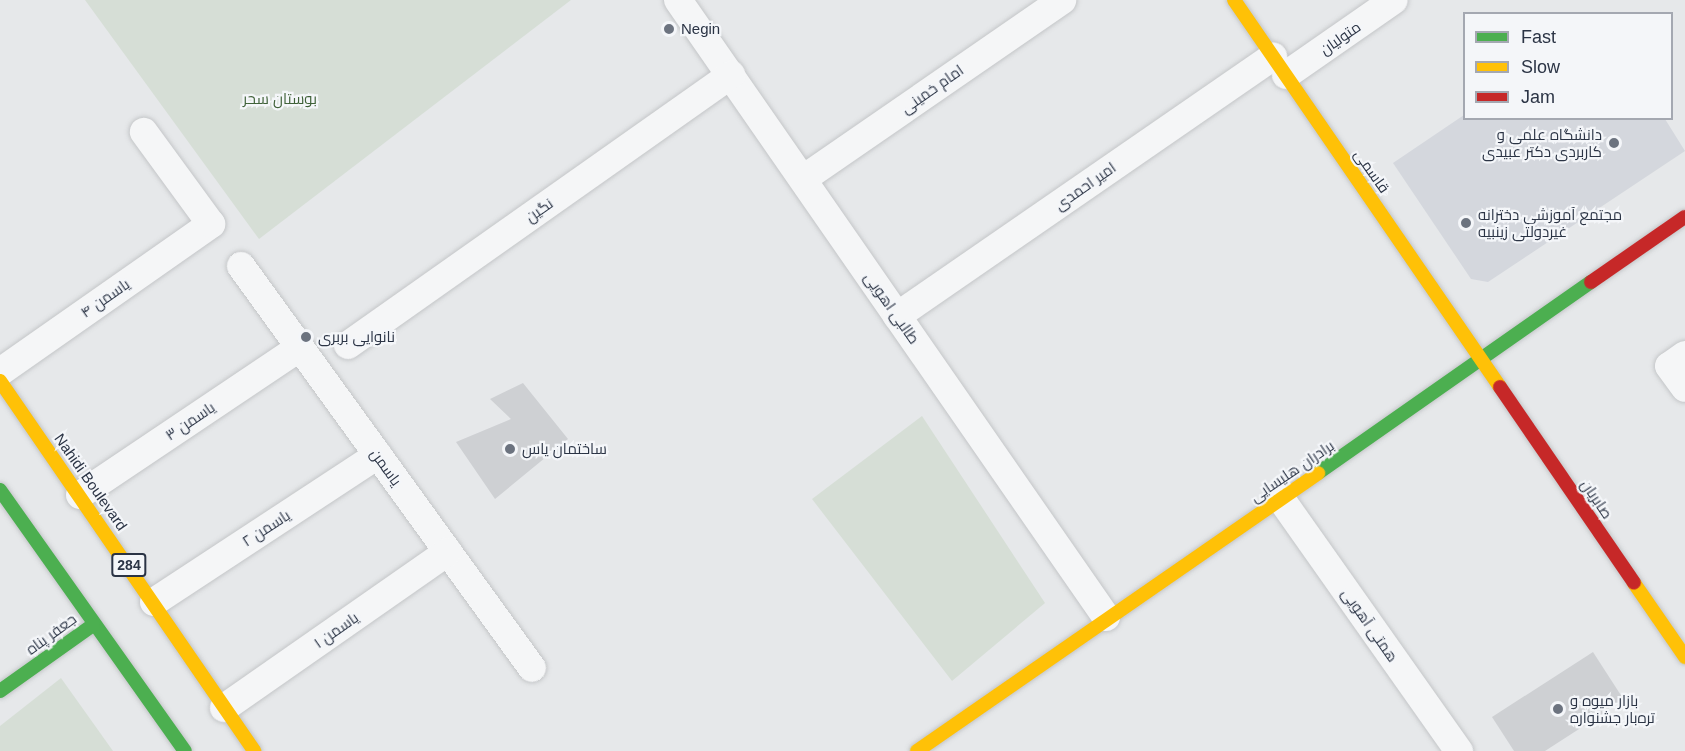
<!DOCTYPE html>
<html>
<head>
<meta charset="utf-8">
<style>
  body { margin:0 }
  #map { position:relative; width:1685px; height:751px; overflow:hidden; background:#e6e8ea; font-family:Arial,Cairo,sans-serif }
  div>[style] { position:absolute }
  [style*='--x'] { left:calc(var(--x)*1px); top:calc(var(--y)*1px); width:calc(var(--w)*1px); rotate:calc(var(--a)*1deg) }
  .built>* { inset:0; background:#d4d7dd }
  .green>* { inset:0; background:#d6ded6 }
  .building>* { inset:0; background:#ced0d3 }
  .roads { filter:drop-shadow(0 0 2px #c4c6c8) drop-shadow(0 0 2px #c4c6c8) }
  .street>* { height:28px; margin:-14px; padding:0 14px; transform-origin:14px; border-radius:14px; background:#f5f6f7 }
  .fast>* { height:14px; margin:-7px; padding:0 7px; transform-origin:7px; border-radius:7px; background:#4caf50 }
  .slow>* { height:14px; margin:-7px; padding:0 7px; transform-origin:7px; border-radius:7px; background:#ffc107 }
  .jam>* { height:14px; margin:-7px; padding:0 7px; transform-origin:7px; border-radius:7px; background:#c62828 }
  .dots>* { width:16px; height:16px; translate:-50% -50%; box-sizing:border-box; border:3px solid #f4f6f9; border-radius:50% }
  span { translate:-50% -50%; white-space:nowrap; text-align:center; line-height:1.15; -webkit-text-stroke:4.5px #f4f6f9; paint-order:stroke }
  .shield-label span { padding:2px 4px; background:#f4f6f9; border:2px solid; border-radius:4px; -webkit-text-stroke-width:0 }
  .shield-label { font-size:14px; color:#2b3445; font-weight:700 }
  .poi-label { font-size:15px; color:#2b3445 }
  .left { translate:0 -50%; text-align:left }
  .right { translate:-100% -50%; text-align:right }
  .street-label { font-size:15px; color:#2b3445 }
  .park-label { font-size:15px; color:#3f6138 }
  .legend { position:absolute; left:1463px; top:12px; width:210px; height:108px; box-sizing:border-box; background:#f4f6f9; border:2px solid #a4a8b1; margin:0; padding:8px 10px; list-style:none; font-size:18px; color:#2b3445 }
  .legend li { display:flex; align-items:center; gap:12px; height:30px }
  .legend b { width:30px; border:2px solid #a4a8b1 }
</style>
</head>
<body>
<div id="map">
  <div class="built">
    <div style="clip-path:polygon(1464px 115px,1665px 119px,1685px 151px,1488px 282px,1471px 279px,1393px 163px)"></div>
  </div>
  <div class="green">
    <div style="clip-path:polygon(85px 0,571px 0,259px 239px)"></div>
    <div style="clip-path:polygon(922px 416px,1045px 603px,952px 681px,812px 499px)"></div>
    <div style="clip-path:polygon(61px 678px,113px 751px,0 751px,0 726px)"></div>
  </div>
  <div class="building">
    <div style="clip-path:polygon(523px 383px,568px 439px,495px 499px,456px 442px,511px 419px,490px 399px)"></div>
    <div style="clip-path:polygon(1593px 652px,1624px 700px,1545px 751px,1514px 751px,1492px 717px)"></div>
  </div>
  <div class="roads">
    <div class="street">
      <div style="--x:678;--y:0;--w:751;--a:55.25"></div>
      <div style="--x:1286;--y:75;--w:131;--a:-34.8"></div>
      <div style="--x:803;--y:179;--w:315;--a:-34.6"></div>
      <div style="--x:241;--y:266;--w:496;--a:54.1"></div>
      <div style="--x:897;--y:316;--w:457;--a:-34.6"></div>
      <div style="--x:348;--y:345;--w:469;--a:-35.2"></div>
      <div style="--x:1685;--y:355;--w:19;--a:145"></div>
      <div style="--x:1669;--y:366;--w:27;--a:54"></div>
      <div style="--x:0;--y:372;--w:258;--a:-35"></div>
      <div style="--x:211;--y:224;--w:114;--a:-126.1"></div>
      <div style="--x:80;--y:495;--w:264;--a:-33.9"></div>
      <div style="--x:1281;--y:499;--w:309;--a:54.8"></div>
      <div style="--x:154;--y:602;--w:268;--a:-33.3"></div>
      <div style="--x:224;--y:708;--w:273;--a:-34.9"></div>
    </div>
    <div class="fast">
      <div style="--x:1318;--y:473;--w:333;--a:-35"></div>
      <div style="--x:0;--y:490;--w:320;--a:54.7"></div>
      <div style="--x:0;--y:691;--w:114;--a:-35.4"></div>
    </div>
    <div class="slow">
      <div style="--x:1234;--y:0;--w:470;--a:55.5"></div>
      <div style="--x:0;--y:381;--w:449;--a:55.5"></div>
      <div style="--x:1634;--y:583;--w:90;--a:55.4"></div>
      <div style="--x:917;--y:751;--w:488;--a:-34.7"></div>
    </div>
    <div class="jam">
      <div style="--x:1591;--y:282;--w:114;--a:-34.7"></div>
      <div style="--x:1500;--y:387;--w:237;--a:55.6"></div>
    </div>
  </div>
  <div class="dots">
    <div style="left:669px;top:29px;background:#6c737f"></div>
    <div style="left:1614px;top:143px;background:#6c737f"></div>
    <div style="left:1466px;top:223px;background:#6c737f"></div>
    <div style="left:306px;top:337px;background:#6c737f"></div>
    <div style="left:510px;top:449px;background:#6c737f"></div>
    <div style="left:1558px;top:709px;background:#6c737f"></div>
  </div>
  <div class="shield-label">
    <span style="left:129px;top:565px">284</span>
  </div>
  <div class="poi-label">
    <span class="left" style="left:681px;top:29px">Negin</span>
    <span class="right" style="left:1602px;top:143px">دانشگاه علمی و<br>کاربردی دکتر عبیدی</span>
    <span class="left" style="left:1478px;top:223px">مجتمع آموزشی دخترانه<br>غیردولتی زینبیه</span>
    <span class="left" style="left:318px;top:337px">نانوایی بربری</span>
    <span class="left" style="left:522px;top:449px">ساختمان یاس</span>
    <span class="left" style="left:1570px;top:709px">بازار میوه و<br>تره‌بار جشنواره</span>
  </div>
  <div class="street-label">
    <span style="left:1340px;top:38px;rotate:-35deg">متولیان</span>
    <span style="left:932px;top:89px;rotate:-35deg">امام خمینی</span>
    <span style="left:1372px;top:171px;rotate:55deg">قاسمی</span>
    <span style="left:1085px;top:186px;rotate:-35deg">امیر احمدی</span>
    <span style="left:539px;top:210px;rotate:-35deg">نگین</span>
    <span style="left:105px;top:298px;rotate:-35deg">یاسمن ۴</span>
    <span style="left:892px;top:308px;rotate:55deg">طالبی اهویی</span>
    <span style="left:190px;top:421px;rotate:-34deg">یاسمن ۳</span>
    <span style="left:386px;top:467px;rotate:54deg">یاسمن</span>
    <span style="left:1292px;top:471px;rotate:-34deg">برادران هلیسایی</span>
    <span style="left:91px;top:482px;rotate:55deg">Nahidi Boulevard</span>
    <span style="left:1597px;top:499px;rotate:56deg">صابریان</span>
    <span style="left:266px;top:528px;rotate:-33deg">یاسمن ۲</span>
    <span style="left:1370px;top:625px;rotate:55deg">همتی آهویی</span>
    <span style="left:336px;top:630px;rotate:-35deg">یاسمن ۱</span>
    <span style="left:51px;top:634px;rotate:-36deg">جعفر پناه</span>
  </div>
  <div class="park-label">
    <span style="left:280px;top:99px">بوستان سحر</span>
  </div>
  <ul class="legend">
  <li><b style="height:8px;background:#4caf50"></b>Fast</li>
  <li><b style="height:8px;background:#ffc107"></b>Slow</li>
  <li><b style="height:8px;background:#c62828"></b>Jam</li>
  </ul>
</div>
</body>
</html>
